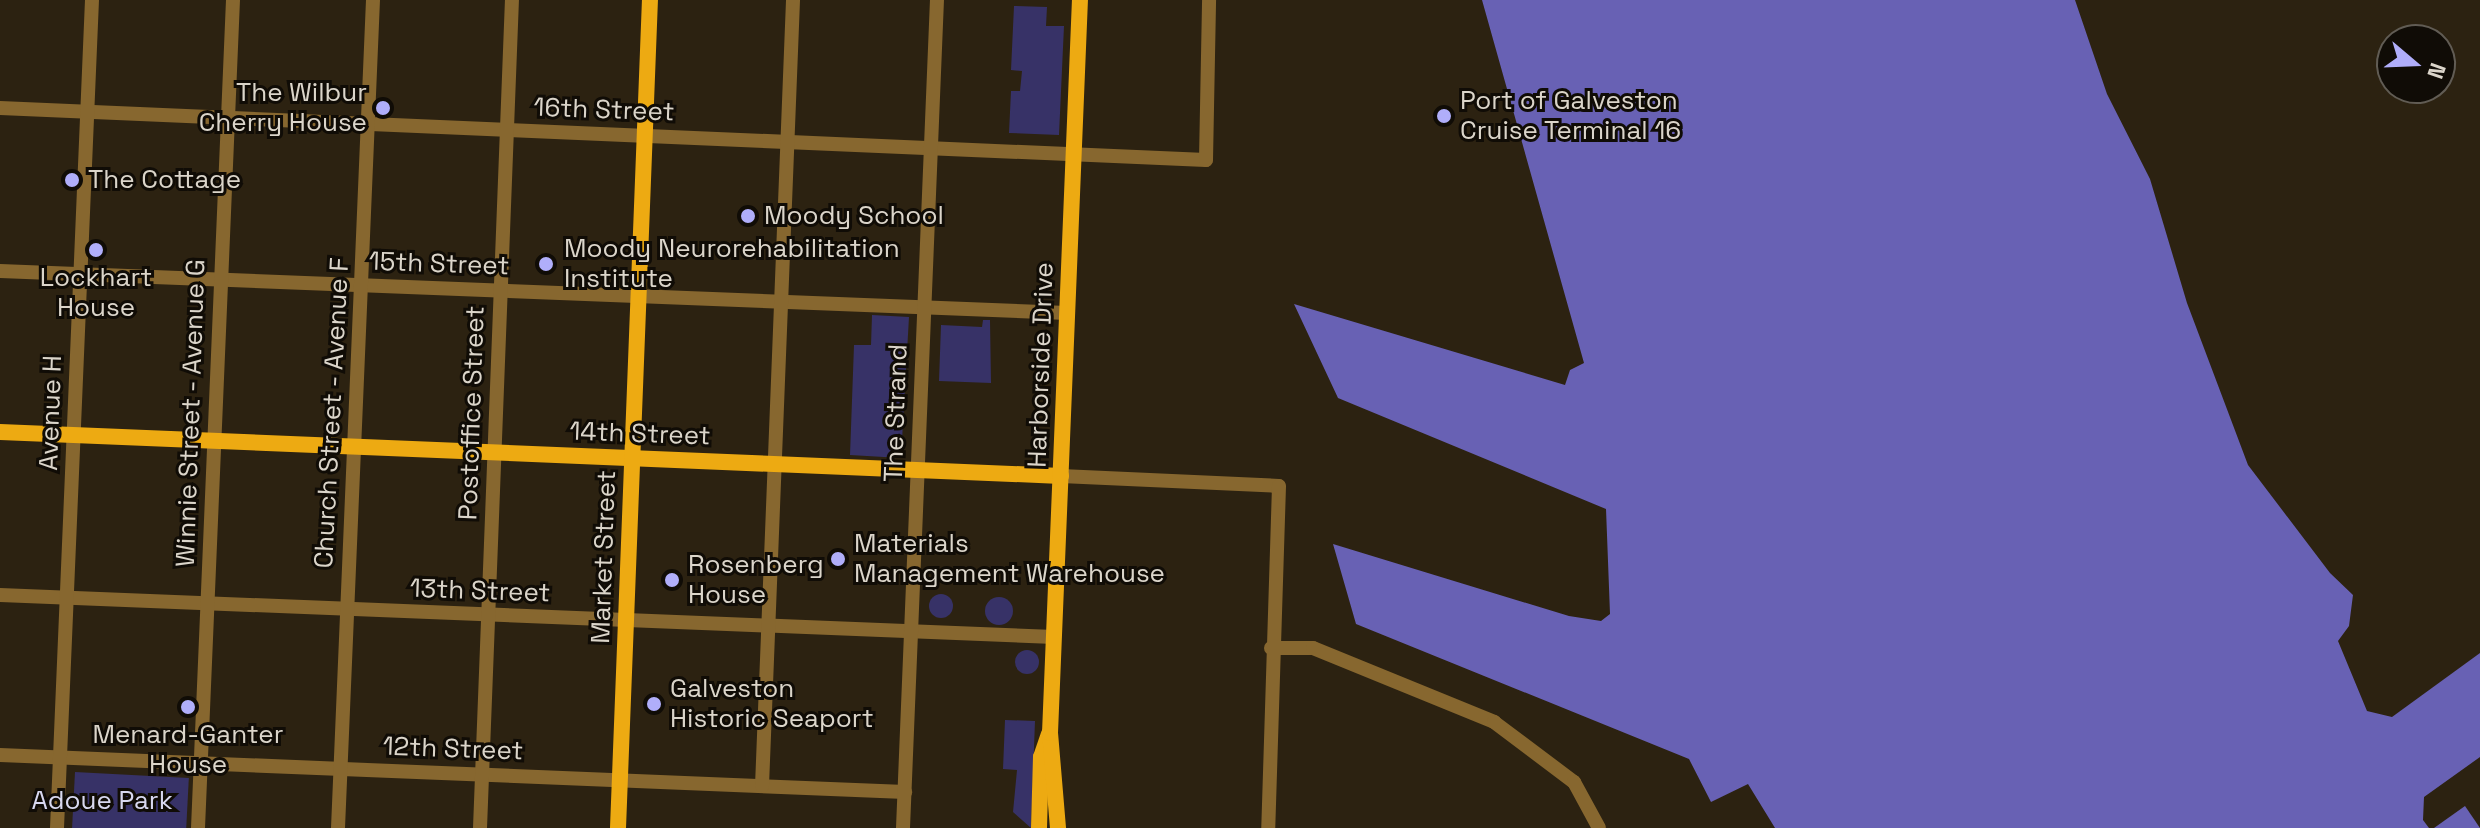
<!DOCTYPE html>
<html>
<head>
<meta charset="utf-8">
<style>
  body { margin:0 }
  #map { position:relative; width:2480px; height:828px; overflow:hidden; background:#2c2211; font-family:"Space Grotesk",sans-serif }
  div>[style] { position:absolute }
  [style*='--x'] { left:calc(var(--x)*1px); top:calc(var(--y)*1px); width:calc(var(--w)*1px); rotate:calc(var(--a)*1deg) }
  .green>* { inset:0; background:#373267; transform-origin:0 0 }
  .round { border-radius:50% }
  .water>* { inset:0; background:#6861b4 }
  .minor>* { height:14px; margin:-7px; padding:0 7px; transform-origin:7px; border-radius:7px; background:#87672f }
  .major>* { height:16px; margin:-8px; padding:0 8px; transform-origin:8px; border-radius:8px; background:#edaa12 }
  .dots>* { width:22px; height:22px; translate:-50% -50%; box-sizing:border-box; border:4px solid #100c06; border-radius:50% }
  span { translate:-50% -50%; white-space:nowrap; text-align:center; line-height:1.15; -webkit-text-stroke:6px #100c06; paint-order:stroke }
  .poi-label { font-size:26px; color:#dbd5ca }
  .right { translate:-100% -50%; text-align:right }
  .left { translate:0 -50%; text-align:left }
  .street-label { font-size:26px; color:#dbd5ca }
  .park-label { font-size:26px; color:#d8d8ef }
  .north { position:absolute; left:2376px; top:24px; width:80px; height:80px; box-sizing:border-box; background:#100c06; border:2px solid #615c54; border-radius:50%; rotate:109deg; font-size:22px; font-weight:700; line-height:32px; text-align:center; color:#dbd5ca }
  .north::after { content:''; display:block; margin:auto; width:28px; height:36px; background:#b0aefa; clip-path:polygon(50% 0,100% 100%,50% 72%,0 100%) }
</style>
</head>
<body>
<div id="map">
  <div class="green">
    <div style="clip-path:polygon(1014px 6px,1047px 7px,1046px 26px,1064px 26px,1059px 135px,1009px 133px,1011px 91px,1020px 91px,1022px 71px,1011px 70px)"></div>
    <div style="clip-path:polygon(872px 315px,909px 317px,901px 458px,850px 455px,854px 345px,871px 345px)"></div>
    <div style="clip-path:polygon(983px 320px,990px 320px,991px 383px,939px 381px,941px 325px,982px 327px)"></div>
    <div class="round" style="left:929px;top:594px;width:24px;height:24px"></div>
    <div class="round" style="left:985px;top:597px;width:28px;height:28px"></div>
    <div class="round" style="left:1015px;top:650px;width:24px;height:24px"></div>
    <div style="clip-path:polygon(1005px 720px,1035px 721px,1031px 828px,1013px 812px,1017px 770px,1003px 769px)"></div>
    <div style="left:75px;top:772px;width:114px;height:56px;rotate:3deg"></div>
  </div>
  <div class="water">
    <div style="clip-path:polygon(1482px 0,2075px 0,2107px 94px,2150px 179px,2187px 303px,2248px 465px,2330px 573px,2353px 595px,2349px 626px,2338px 641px,2367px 711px,2392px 717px,2480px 653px,2480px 757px,2424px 797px,2423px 820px,2429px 828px,1775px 828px,1748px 784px,1711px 802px,1689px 759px,1356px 624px,1333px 544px,1569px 616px,1601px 621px,1610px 614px,1606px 509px,1338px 398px,1294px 304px,1565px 385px,1570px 370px,1584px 363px)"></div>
    <div style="clip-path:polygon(2465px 806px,2480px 828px,2434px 828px)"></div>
  </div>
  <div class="minor">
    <div style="--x:0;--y:108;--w:1207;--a:2.47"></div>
    <div style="--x:1206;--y:160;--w:160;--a:-88.9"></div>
    <div style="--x:0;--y:271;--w:1068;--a:2.25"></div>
    <div style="--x:1061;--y:476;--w:218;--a:2.6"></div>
    <div style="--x:1279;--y:486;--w:342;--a:91.8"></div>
    <div style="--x:0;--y:595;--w:1055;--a:2.28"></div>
    <div style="--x:1271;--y:648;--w:42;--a:0"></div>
    <div style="--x:1313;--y:648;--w:196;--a:22.2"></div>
    <div style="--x:1494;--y:722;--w:100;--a:36.9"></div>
    <div style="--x:1574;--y:782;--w:52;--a:61.5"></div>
    <div style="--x:0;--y:755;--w:906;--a:2.34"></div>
    <div style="--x:762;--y:786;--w:787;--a:-87.74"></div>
    <div style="--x:57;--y:828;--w:829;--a:-87.58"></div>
    <div style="--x:198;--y:828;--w:829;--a:-87.58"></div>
    <div style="--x:338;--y:828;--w:829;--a:-87.58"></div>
    <div style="--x:480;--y:828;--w:829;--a:-87.79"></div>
    <div style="--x:903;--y:828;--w:829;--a:-87.65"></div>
  </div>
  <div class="major">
    <div style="--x:0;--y:432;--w:1062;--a:2.37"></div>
    <div style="--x:618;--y:828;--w:829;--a:-87.79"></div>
    <div style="--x:1039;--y:828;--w:71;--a:-88.4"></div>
    <div style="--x:1041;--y:757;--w:24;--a:-71"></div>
    <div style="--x:1058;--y:828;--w:95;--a:-94.8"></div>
    <div style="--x:1050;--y:733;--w:734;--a:-87.66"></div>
  </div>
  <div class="dots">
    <div style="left:383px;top:108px;background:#b0aefa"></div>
    <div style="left:1444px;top:116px;background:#b0aefa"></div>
    <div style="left:72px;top:180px;background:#b0aefa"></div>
    <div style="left:748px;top:216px;background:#b0aefa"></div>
    <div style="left:96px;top:250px;background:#b0aefa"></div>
    <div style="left:546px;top:264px;background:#b0aefa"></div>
    <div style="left:838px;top:559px;background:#b0aefa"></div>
    <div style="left:672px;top:580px;background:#b0aefa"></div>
    <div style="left:654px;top:704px;background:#b0aefa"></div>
    <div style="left:188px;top:707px;background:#b0aefa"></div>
  </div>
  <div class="poi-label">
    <span class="right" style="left:367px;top:108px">The Wilbur<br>Cherry House</span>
    <span class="left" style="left:1460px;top:116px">Port of Galveston<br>Cruise Terminal 16</span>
    <span class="left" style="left:88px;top:180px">The Cottage</span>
    <span class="left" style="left:764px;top:216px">Moody School</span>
    <span class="left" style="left:564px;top:264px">Moody Neurorehabilitation<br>Institute</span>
    <span style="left:96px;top:293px">Lockhart<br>House</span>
    <span class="left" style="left:854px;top:559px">Materials<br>Management Warehouse</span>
    <span class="left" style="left:688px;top:580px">Rosenberg<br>House</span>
    <span class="left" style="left:670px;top:704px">Galveston<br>Historic Seaport</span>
    <span style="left:188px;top:750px">Menard-Ganter<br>House</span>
  </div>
  <div class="street-label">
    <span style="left:604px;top:110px;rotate:2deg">16th Street</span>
    <span style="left:439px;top:264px;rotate:2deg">15th Street</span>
    <span style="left:1041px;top:365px;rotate:-88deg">Harborside Drive</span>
    <span style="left:51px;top:413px;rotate:-88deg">Avenue H</span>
    <span style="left:191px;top:413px;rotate:-88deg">Winnie Street - Avenue G</span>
    <span style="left:332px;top:413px;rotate:-87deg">Church Street - Avenue F</span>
    <span style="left:472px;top:413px;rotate:-88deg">Postoffice Street</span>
    <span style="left:896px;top:413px;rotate:-88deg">The Strand</span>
    <span style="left:640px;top:434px;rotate:2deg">14th Street</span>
    <span style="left:604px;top:557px;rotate:-88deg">Market Street</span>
    <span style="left:480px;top:591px;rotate:2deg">13th Street</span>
    <span style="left:453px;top:749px;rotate:2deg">12th Street</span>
  </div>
  <div class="park-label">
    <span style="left:102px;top:801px">Adoue Park</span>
  </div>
  <div class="north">N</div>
</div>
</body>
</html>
